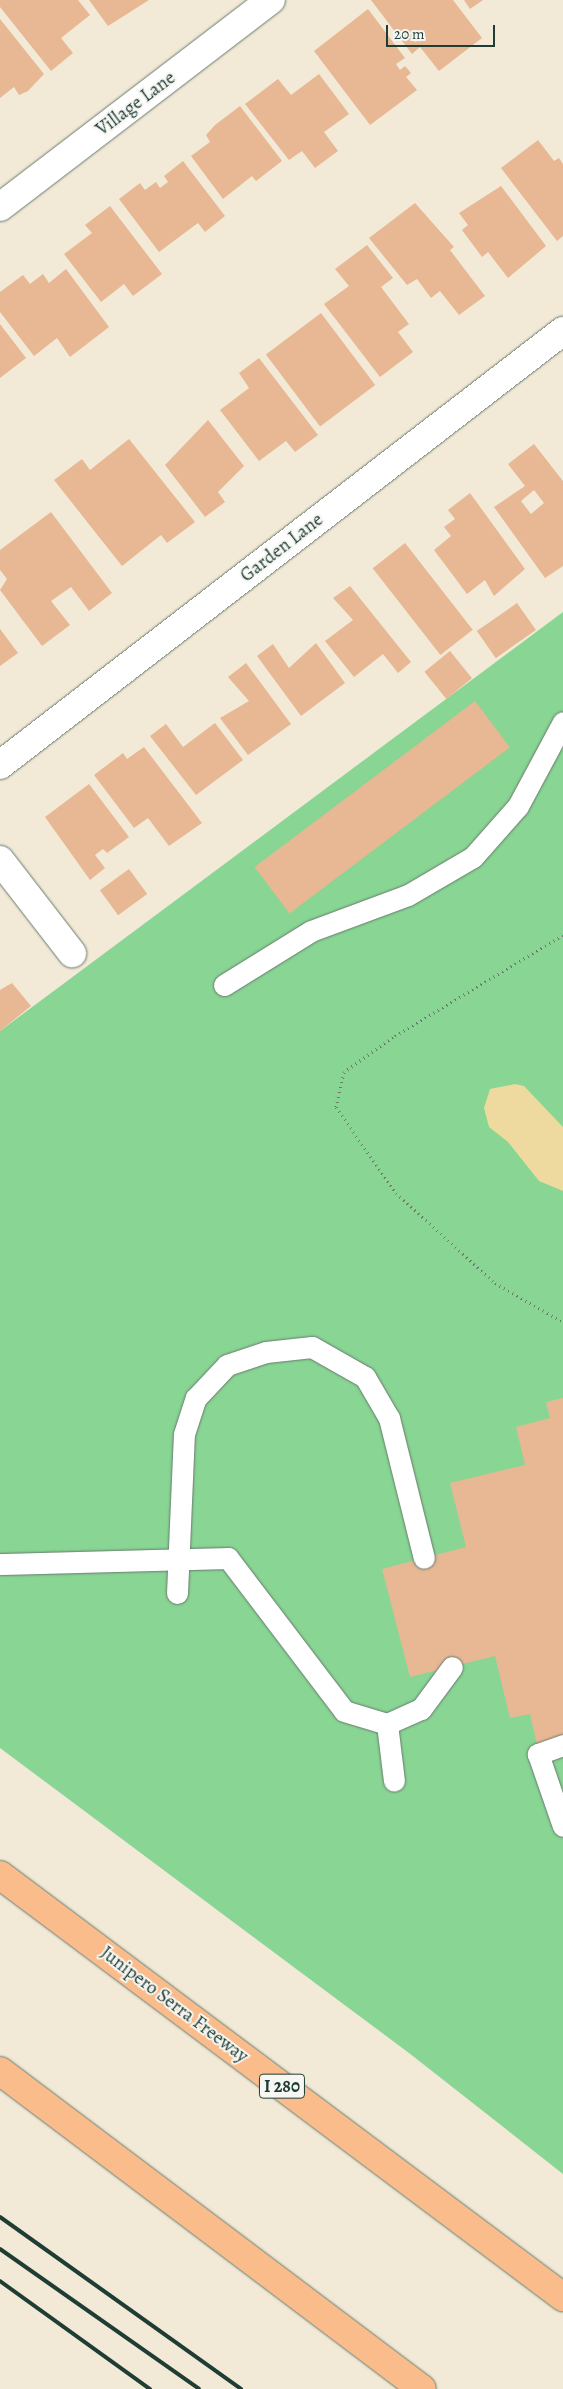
<!DOCTYPE html>
<html>
<head>
<meta charset="utf-8">
<style>
  body { margin:0 }
  #map { position:relative; width:563px; height:2389px; overflow:hidden; background:#f2ead7; font-family:Alegreya,serif }
  div>[style] { position:absolute }
  [style*='--x'] { left:calc(var(--x)*1px); top:calc(var(--y)*1px); width:calc(var(--w)*1px); rotate:calc(var(--a)*1deg) }
  .green>* { inset:0; background:#88d594 }
  .sand>* { inset:0; background:#eeda9e }
  .building>* { inset:0; background:#e7b893; transform-origin:0 0 }
  .path>* { height:3px; margin-top:-1.5px; transform-origin:0; background:repeating-linear-gradient(90deg,#697a6d 0 1px,transparent 0 5px) }
  .roads { filter:drop-shadow(0 0 1px #697a6d) drop-shadow(0 0 1px #697a6d) }
  .service>* { height:21px; margin:-10.5px; padding:0 10.5px; transform-origin:10.5px; border-radius:10.5px; background:#fff }
  .minor>* { height:28px; margin:-14px; padding:0 14px; transform-origin:14px; border-radius:14px; background:#fff }
  .motorway>* { height:28px; margin:-14px; padding:0 14px; transform-origin:14px; border-radius:14px; background:#f9bc8a }
  .rail>* { height:4px; margin:-2px; padding:0 2px; transform-origin:2px; border-radius:2px; background:#1f3d34 }
  span { translate:-50% -50%; white-space:nowrap; text-align:center; line-height:1.15; -webkit-text-stroke:4px #f6f6f2; paint-order:stroke }
  .shield-label span { padding:1px 4px; background:#f6f6f2; border:1px solid; border-radius:4px; -webkit-text-stroke-width:0 }
  .shield-label { font-size:18px; color:#1f3d34; font-weight:700 }
  .street-label { font-size:19px; color:#1f3d34 }
  .scale { position:absolute; left:386px; top:25px; width:109px; height:22px; box-sizing:border-box; border:2px solid #1f3d34; border-top:0; padding-left:6px; font-size:15px; line-height:18px; white-space:nowrap; color:#1f3d34; -webkit-text-stroke:4px #f6f6f2; paint-order:stroke }
</style>
</head>
<body>
<div id="map">
  <div class="green">
    <div style="clip-path:polygon(563px 612px,563px 2174px,409px 2053px,0 1748px,0 1031px)"></div>
  </div>
  <div class="sand">
    <div style="clip-path:polygon(515px 1084px,524px 1086px,563px 1127px,563px 1191px,539px 1181px,508px 1142px,489px 1127px,484px 1108px,490px 1089px)"></div>
  </div>
  <div class="building">
    <div style="clip-path:polygon(0 0,78px 0,90px 15px,61px 38px,73px 53px,51px 71px,0 7px)"></div>
    <div style="clip-path:polygon(89px 0,149px 0,108px 26px)"></div>
    <div style="clip-path:polygon(371px 0,453px 0,482px 38px,439px 71px,420px 47px,412px 54px)"></div>
    <div style="clip-path:polygon(464px 0,483px 0,470px 9px)"></div>
    <div style="clip-path:polygon(368px 9px,405px 58px,396px 64px,400px 70px,405px 66px,411px 73px,406px 77px,417px 90px,370px 125px,314px 51px)"></div>
    <div style="clip-path:polygon(0 19px,44px 74px,28px 91px,19px 95px,14px 87px,0 98px)"></div>
    <div style="clip-path:polygon(319px 74px,349px 114px,324px 132px,338px 151px,315px 168px,302px 151px,289px 160px,245px 104px,278px 79px,291px 95px)"></div>
    <div style="clip-path:polygon(240px 106px,282px 161px,256px 181px,252px 176px,223px 199px,191px 156px,210px 142px,206px 135px,215px 125px)"></div>
    <div style="clip-path:polygon(538px 140px,554px 161px,559px 158px,563px 164px,563px 236px,557px 241px,501px 168px)"></div>
    <div style="clip-path:polygon(183px 161px,225px 216px,205px 232px,198px 223px,159px 252px,119px 199px,140px 183px,145px 190px,156px 182px,160px 188px,168px 182px,164px 176px)"></div>
    <div style="clip-path:polygon(501px 186px,546px 246px,508px 278px,488px 252px,482px 257px,462px 230px,468px 225px,459px 213px)"></div>
    <div style="clip-path:polygon(415px 203px,454px 247px,450px 250px,485px 296px,459px 315px,440px 291px,431px 298px,417px 279px,407px 285px,369px 238px)"></div>
    <div style="clip-path:polygon(110px 206px,162px 274px,133px 296px,124px 284px,101px 302px,64px 254px,92px 233px,85px 225px)"></div>
    <div style="clip-path:polygon(367px 245px,393px 278px,381px 287px,409px 324px,398px 332px,413px 352px,380px 377px,324px 304px,349px 286px,335px 269px)"></div>
    <div style="clip-path:polygon(66px 269px,109px 327px,70px 357px,57px 338px,34px 356px,0 312px,0 292px,23px 275px,30px 284px,43px 274px,49px 283px)"></div>
    <div style="left:321px;top:313px;width:90px;height:69px;rotate:53deg"></div>
    <div style="clip-path:polygon(0 324px,26px 358px,0 378px)"></div>
    <div style="clip-path:polygon(259px 358px,318px 435px,295px 452px,286px 441px,259px 461px,220px 410px,249px 388px,239px 373px)"></div>
    <div style="clip-path:polygon(208px 420px,244px 466px,218px 492px,225px 502px,205px 517px,165px 465px)"></div>
    <div style="clip-path:polygon(129px 439px,195px 522px,167px 543px,161px 535px,122px 566px,54px 480px,82px 459px,90px 470px)"></div>
    <div style="clip-path:polygon(evenodd,534px 444px,563px 481px,563px 566px,545px 578px,494px 507px,525px 486px,508px 464px,534px 444px,534px 490px,544px 503px,531px 514px,521px 501px,534px 490px)"></div>
    <div style="clip-path:polygon(470px 493px,525px 569px,494px 596px,485px 580px,467px 594px,434px 550px,451px 536px,444px 527px,455px 519px,448px 510px)"></div>
    <div style="clip-path:polygon(51px 512px,112px 593px,89px 611px,71px 587px,51px 601px,70px 625px,42px 646px,0 590px,7px 579px,0 570px,0 550px)"></div>
    <div style="left:405px;top:543px;width:110px;height:41px;rotate:52deg"></div>
    <div style="clip-path:polygon(350px 586px,411px 662px,398px 673px,383px 654px,354px 677px,325px 641px,353px 620px,333px 598px)"></div>
    <div style="left:517px;top:603px;width:33px;height:49px;rotate:55deg"></div>
    <div style="clip-path:polygon(0 629px,18px 653px,0 666px)"></div>
    <div style="clip-path:polygon(316px 643px,345px 683px,301px 716px,257px 656px,273px 644px,289px 668px)"></div>
    <div style="left:450px;top:651px;width:35px;height:33px;rotate:51deg"></div>
    <div style="clip-path:polygon(246px 663px,291px 724px,248px 755px,220px 718px,249px 701px,228px 677px)"></div>
    <div style="left:475px;top:701px;width:58px;height:276px;rotate:53deg"></div>
    <div style="clip-path:polygon(215px 723px,243px 760px,196px 795px,150px 736px,166px 724px,183px 747px)"></div>
    <div style="clip-path:polygon(144px 747px,202px 823px,169px 846px,148px 818px,134px 828px,94px 775px,123px 753px,127px 759px)"></div>
    <div style="clip-path:polygon(89px 784px,129px 837px,107px 853px,103px 849px,95px 855px,105px 868px,90px 880px,45px 817px)"></div>
    <div style="left:129px;top:869px;width:31px;height:36px;rotate:54deg"></div>
    <div style="clip-path:polygon(12px 983px,31px 1006px,0 1031px,0 990px)"></div>
    <div style="clip-path:polygon(563px 1398px,563px 1743px,538px 1749px,530px 1714px,510px 1718px,495px 1656px,410px 1677px,382px 1569px,466px 1547px,450px 1483px,525px 1465px,516px 1427px,550px 1418px,546px 1402px)"></div>
  </div>
  <div class="path">
    <div style="--x:563;--y:935;--w:198;--a:149"></div>
    <div style="--x:393;--y:1037;--w:60;--a:144.5"></div>
    <div style="--x:344;--y:1072;--w:36;--a:103"></div>
    <div style="--x:336;--y:1107;--w:105;--a:55.1"></div>
    <div style="--x:396;--y:1193;--w:134;--a:42.3"></div>
    <div style="--x:495;--y:1283;--w:78;--a:29.8"></div>
  </div>
  <div class="roads">
    <div class="service">
      <div style="--x:224;--y:985;--w:102;--a:-31.8"></div>
      <div style="--x:311;--y:931;--w:103;--a:-20.4"></div>
      <div style="--x:408;--y:895;--w:75;--a:-30.3"></div>
      <div style="--x:473;--y:857;--w:68;--a:-48.6"></div>
      <div style="--x:518;--y:806;--w:95;--a:-61.8"></div>
      <div style="--x:0;--y:1564;--w:228;--a:-1.5"></div>
      <div style="--x:228;--y:1558;--w:192;--a:52.8"></div>
      <div style="--x:344;--y:1711;--w:45;--a:16.8"></div>
      <div style="--x:387;--y:1724;--w:37;--a:-24"></div>
      <div style="--x:421;--y:1709;--w:52;--a:-53.6"></div>
      <div style="--x:177;--y:1593;--w:159;--a:-87.5"></div>
      <div style="--x:184;--y:1434;--w:38;--a:-72"></div>
      <div style="--x:196;--y:1398;--w:45;--a:-46.8"></div>
      <div style="--x:227;--y:1365;--w:41;--a:-18.4"></div>
      <div style="--x:266;--y:1352;--w:46;--a:-6.2"></div>
      <div style="--x:312;--y:1347;--w:61;--a:29.5"></div>
      <div style="--x:365;--y:1377;--w:48;--a:59.7"></div>
      <div style="--x:389;--y:1418;--w:144;--a:76"></div>
      <div style="--x:387;--y:1724;--w:57;--a:83"></div>
      <div style="--x:563;--y:1745;--w:27;--a:160"></div>
      <div style="--x:538;--y:1754;--w:76;--a:70.9"></div>
    </div>
    <div class="minor">
      <div style="--x:0;--y:207;--w:341;--a:-37.4"></div>
      <div style="--x:0;--y:765;--w:711;--a:-37.63"></div>
      <div style="--x:0;--y:860;--w:118;--a:52.3"></div>
    </div>
    <div class="motorway">
      <div style="--x:0;--y:1875;--w:704;--a:36.85"></div>
      <div style="--x:0;--y:2071;--w:528;--a:37"></div>
    </div>
  </div>
  <div class="rail">
    <div style="--x:0;--y:2217;--w:296;--a:35.5"></div>
    <div style="--x:0;--y:2249;--w:243;--a:35.1"></div>
    <div style="--x:0;--y:2281;--w:185;--a:35.8"></div>
  </div>
  <div class="shield-label">
    <span style="left:282px;top:2086px">I 280</span>
  </div>
  <div class="street-label">
    <span style="left:136px;top:104px;rotate:-37deg">Village Lane</span>
    <span style="left:282px;top:548px;rotate:-38deg">Garden Lane</span>
    <span style="left:174px;top:2005px;rotate:37deg">Junipero Serra Freeway</span>
  </div>
  <div class="scale">20 m</div>
</div>
</body>
</html>
